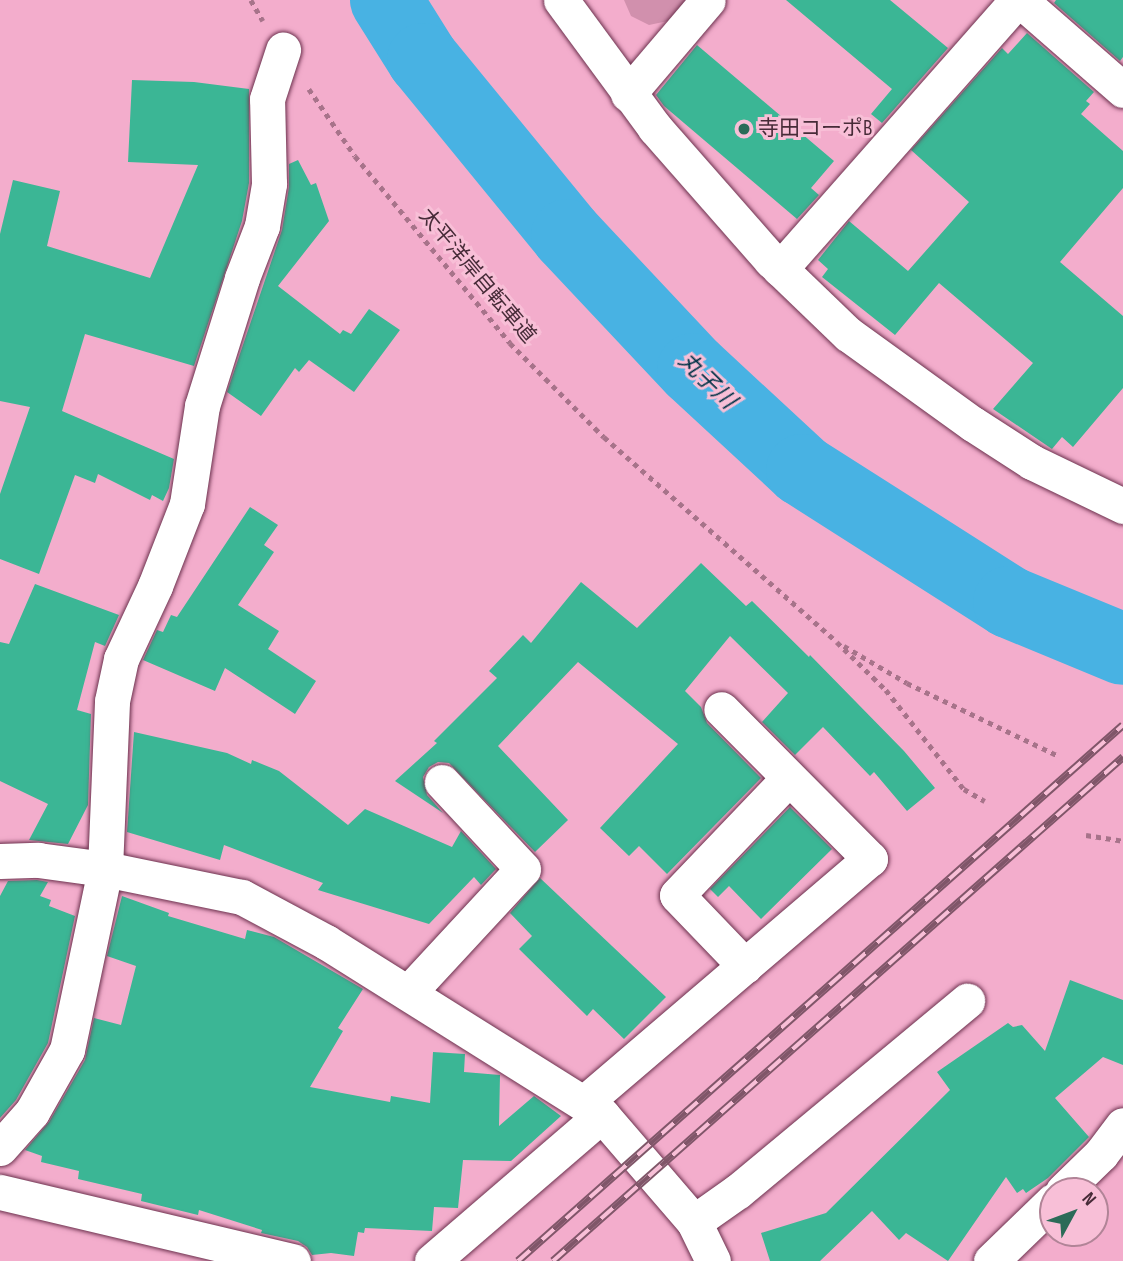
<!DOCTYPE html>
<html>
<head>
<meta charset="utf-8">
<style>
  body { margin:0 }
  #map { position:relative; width:1123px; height:1261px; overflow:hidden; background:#f3adcc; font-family:"Sofia Sans Condensed","Noto Sans JP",sans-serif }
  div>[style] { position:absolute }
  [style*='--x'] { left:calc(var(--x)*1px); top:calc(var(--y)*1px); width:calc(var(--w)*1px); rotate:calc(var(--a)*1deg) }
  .green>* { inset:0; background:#d190ad }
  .river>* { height:72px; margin:-36px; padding:0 36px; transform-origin:36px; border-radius:36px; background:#48b2e3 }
  .building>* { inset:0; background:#3bb695 }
  .path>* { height:4.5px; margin-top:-2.25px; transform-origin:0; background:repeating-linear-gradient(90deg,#a7738a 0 5px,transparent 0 10px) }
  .roads { filter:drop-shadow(0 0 2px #6c314e) drop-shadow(0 0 2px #6c314e) }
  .street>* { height:35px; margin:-17.5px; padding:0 17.5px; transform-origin:17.5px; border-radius:17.5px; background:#fff }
  .rail>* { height:8px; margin-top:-4px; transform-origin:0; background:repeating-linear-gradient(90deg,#f8bfd7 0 16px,#805669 0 32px); box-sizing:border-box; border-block:2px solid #805669 }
  .dots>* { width:19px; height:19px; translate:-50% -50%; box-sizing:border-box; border:4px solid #f8bfd7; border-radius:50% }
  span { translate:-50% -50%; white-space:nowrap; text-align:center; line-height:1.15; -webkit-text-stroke:6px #f8bfd7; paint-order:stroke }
  .poi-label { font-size:21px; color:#472b38 }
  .left { translate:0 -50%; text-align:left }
  .street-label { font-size:21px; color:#472b38 }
  .water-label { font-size:23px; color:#023347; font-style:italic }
  .north { position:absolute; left:1039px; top:1177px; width:70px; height:70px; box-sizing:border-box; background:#f8bfd7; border:2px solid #b18497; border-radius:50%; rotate:49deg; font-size:19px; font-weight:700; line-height:28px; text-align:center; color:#472b38 }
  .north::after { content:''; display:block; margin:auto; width:24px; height:32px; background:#2b6b58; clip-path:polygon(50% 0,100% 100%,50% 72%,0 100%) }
</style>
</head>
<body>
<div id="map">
  <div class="green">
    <div style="clip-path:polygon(624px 0,690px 0,668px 21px,649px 25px,631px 16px)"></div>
  </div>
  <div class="river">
    <div style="--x:386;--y:0;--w:70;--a:57.9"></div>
    <div style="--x:423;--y:59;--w:227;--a:50.7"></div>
    <div style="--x:567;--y:235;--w:184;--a:46.8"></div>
    <div style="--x:693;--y:369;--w:149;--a:42.8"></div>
    <div style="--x:802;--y:470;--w:246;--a:32.5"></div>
    <div style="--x:1009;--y:602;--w:123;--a:22.4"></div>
  </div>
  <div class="building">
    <div style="clip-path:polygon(786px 0,890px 0,948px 48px,882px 123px,871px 114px,892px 89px)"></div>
    <div style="clip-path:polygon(1056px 0,1123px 0,1123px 57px,1120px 61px,1054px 3px)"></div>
    <div style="clip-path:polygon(1027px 33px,1094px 92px,1086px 101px,1090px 104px,1081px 114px,1123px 151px,1123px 188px,1060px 262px,1123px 316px,1123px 388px,1073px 447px,1062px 437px,1052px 449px,993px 409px,1033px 363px,939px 283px,895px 335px,822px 277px,828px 269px,818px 260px,849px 221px,908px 271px,969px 202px,911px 150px,1002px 48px,1008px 54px)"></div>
    <div style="clip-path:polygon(697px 45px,834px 161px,811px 188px,819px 195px,797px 219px,664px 106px,656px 95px)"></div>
    <div style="clip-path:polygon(132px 80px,194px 82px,249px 89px,249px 183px,242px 221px,194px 366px,85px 334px,62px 411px,174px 459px,169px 488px,163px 501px,152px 495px,150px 500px,98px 474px,95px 483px,75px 475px,39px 574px,0 559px,0 494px,30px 407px,0 401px,0 234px,13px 180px,60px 191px,47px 246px,150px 278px,198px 165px,128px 162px)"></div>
    <div style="clip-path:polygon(298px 160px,311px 185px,316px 183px,329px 221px,278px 286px,340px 334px,343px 330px,351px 334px,369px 309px,400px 330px,354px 392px,309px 360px,299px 372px,295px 368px,261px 416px,227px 392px,282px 230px,289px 187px,289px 164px)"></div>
    <div style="clip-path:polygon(250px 507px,278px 525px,264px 545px,274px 552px,238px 605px,279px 631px,268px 649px,316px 681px,295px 714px,225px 668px,215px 691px,143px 660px,157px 630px,163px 632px,171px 615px,177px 617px)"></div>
    <div style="clip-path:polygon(701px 563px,746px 606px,752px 601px,809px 657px,810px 655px,904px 751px,935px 788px,907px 811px,874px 772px,870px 776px,823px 727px,795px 755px,762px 722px,788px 693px,730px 636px,685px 691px,701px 707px,707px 723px,761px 778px,667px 874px,639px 846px,629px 856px,600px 828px,678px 744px,578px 662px,498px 746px,568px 820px,535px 852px,449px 763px,438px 762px,429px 767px,423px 777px,427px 795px,443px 813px,395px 781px,437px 743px,434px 741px,497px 678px,489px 671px,523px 635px,531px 643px,581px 582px,637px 628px)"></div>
    <div style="clip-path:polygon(35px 584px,119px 615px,105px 646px,95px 642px,77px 710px,91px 714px,88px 805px,68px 844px,29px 840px,48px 804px,0 781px,0 642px,9px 644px)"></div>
    <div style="clip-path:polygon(134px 732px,227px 753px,251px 764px,252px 760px,279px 771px,348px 825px,365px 809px,452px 847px,461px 831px,496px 869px,481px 885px,474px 877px,429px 924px,318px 890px,323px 883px,224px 845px,220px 860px,127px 832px)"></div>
    <div style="clip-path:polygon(790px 807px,832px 849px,761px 919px,729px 886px,718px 897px,710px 889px)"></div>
    <div style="clip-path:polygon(540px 878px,666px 997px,624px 1039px,593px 1009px,587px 1016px,519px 949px,532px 936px,510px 913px)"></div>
    <div style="clip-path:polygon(37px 880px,48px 882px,40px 896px,51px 900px,49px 906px,75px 916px,48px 1043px,16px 1100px,0 1118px,0 896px,8px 881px)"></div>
    <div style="clip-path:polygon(122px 896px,169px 913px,168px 916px,245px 939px,247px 930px,274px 937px,363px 989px,338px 1028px,343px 1031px,310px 1087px,390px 1102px,391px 1096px,430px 1103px,433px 1052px,465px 1054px,464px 1072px,500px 1075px,499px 1126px,534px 1096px,561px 1116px,511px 1161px,463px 1160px,458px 1208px,434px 1207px,432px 1231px,365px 1228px,364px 1233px,358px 1232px,354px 1256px,331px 1253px,312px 1255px,307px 1247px,298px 1241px,261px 1233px,262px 1230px,199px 1210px,198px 1215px,141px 1201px,142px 1194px,78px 1179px,79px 1171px,41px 1162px,42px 1156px,25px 1150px,49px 1122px,85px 1060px,94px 1018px,121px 1025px,136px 966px,107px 956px)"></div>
    <div style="clip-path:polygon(1070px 980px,1123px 1000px,1123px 1065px,1103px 1057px,1055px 1098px,1089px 1137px,1048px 1178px,1026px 1193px,1023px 1189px,1017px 1193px,1006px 1177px,948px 1261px,906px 1233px,899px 1240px,872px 1211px,820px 1261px,770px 1261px,761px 1233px,826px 1213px,950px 1090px,937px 1072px,1008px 1023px,1013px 1027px,1022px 1025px,1045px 1051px)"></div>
  </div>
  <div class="path">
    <div style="--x:251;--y:0;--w:24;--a:60"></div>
    <div style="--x:309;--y:89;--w:81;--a:55.5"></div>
    <div style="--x:355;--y:156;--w:243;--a:50.3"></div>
    <div style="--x:510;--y:343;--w:133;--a:45"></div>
    <div style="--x:604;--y:437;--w:310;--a:41.3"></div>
    <div style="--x:837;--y:642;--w:69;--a:44.4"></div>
    <div style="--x:886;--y:690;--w:126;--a:51.8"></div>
    <div style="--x:964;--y:789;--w:24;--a:30"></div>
    <div style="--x:844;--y:646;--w:73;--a:30.4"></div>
    <div style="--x:907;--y:683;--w:169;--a:25.7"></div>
    <div style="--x:1086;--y:835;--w:37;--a:9"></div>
  </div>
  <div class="roads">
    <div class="street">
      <div style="--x:561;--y:0;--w:159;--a:53.7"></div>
      <div style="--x:655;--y:128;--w:176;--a:48.7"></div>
      <div style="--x:771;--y:260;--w:107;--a:43.9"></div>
      <div style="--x:848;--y:334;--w:154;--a:35.8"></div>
      <div style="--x:973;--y:424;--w:70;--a:32.8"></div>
      <div style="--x:1032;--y:462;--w:101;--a:25.8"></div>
      <div style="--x:1020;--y:0;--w:137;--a:41.1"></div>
      <div style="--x:628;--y:94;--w:123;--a:-49.6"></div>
      <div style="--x:780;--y:269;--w:359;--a:-48.6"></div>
      <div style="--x:0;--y:861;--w:38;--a:-2"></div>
      <div style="--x:38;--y:860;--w:68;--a:7.7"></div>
      <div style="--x:105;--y:869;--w:140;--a:11.6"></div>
      <div style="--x:242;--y:897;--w:95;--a:28.2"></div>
      <div style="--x:326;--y:942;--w:326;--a:32.1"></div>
      <div style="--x:602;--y:1115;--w:141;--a:49.3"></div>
      <div style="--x:694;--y:1222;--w:43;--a:64"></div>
      <div style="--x:745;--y:966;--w:98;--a:-133.8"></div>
      <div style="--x:677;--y:895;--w:161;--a:-46.3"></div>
      <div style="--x:408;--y:993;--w:169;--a:-47.2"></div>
      <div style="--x:523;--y:869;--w:119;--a:-133"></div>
      <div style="--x:584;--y:1103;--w:376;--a:-40.5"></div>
      <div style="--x:870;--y:859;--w:211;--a:-134.8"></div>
      <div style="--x:0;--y:1148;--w:48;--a:-48.4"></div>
      <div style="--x:32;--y:1112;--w:71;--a:-60.6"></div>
      <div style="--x:67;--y:1050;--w:185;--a:-78.1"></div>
      <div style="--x:105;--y:869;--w:168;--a:-87.6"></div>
      <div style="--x:112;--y:701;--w:43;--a:-77.9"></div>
      <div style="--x:121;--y:659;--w:81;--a:-65"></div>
      <div style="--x:155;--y:586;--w:88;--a:-68.7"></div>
      <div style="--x:187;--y:504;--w:99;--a:-81.3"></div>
      <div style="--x:202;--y:406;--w:134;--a:-72.6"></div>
      <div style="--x:242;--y:278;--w:56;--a:-69"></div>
      <div style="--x:262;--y:226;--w:43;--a:-80.5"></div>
      <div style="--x:269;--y:184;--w:85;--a:-91.3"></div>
      <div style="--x:267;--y:99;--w:52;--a:-71.9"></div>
      <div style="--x:1063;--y:1191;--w:53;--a:-44.2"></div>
      <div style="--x:1101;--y:1154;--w:36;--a:-53"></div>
      <div style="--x:0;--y:1192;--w:301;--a:13.3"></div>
      <div style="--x:694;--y:1222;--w:54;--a:-35.2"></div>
      <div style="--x:738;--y:1191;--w:298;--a:-39.7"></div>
      <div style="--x:432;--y:1261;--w:224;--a:-40.7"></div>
      <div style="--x:991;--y:1261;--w:86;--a:-44.1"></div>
    </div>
  </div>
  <div class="rail">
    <div style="--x:518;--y:1261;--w:808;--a:-41.54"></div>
    <div style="--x:553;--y:1261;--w:761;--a:-41.48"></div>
  </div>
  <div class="dots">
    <div style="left:744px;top:129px;background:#2b6b58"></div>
  </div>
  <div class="poi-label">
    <span class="left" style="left:758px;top:129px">寺田コーポB</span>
  </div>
  <div class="street-label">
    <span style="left:477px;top:276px;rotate:50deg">太平洋岸自転車道</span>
  </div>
  <div class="water-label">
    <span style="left:707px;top:381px;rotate:44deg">丸子川</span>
  </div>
  <div class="north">N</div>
</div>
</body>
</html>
